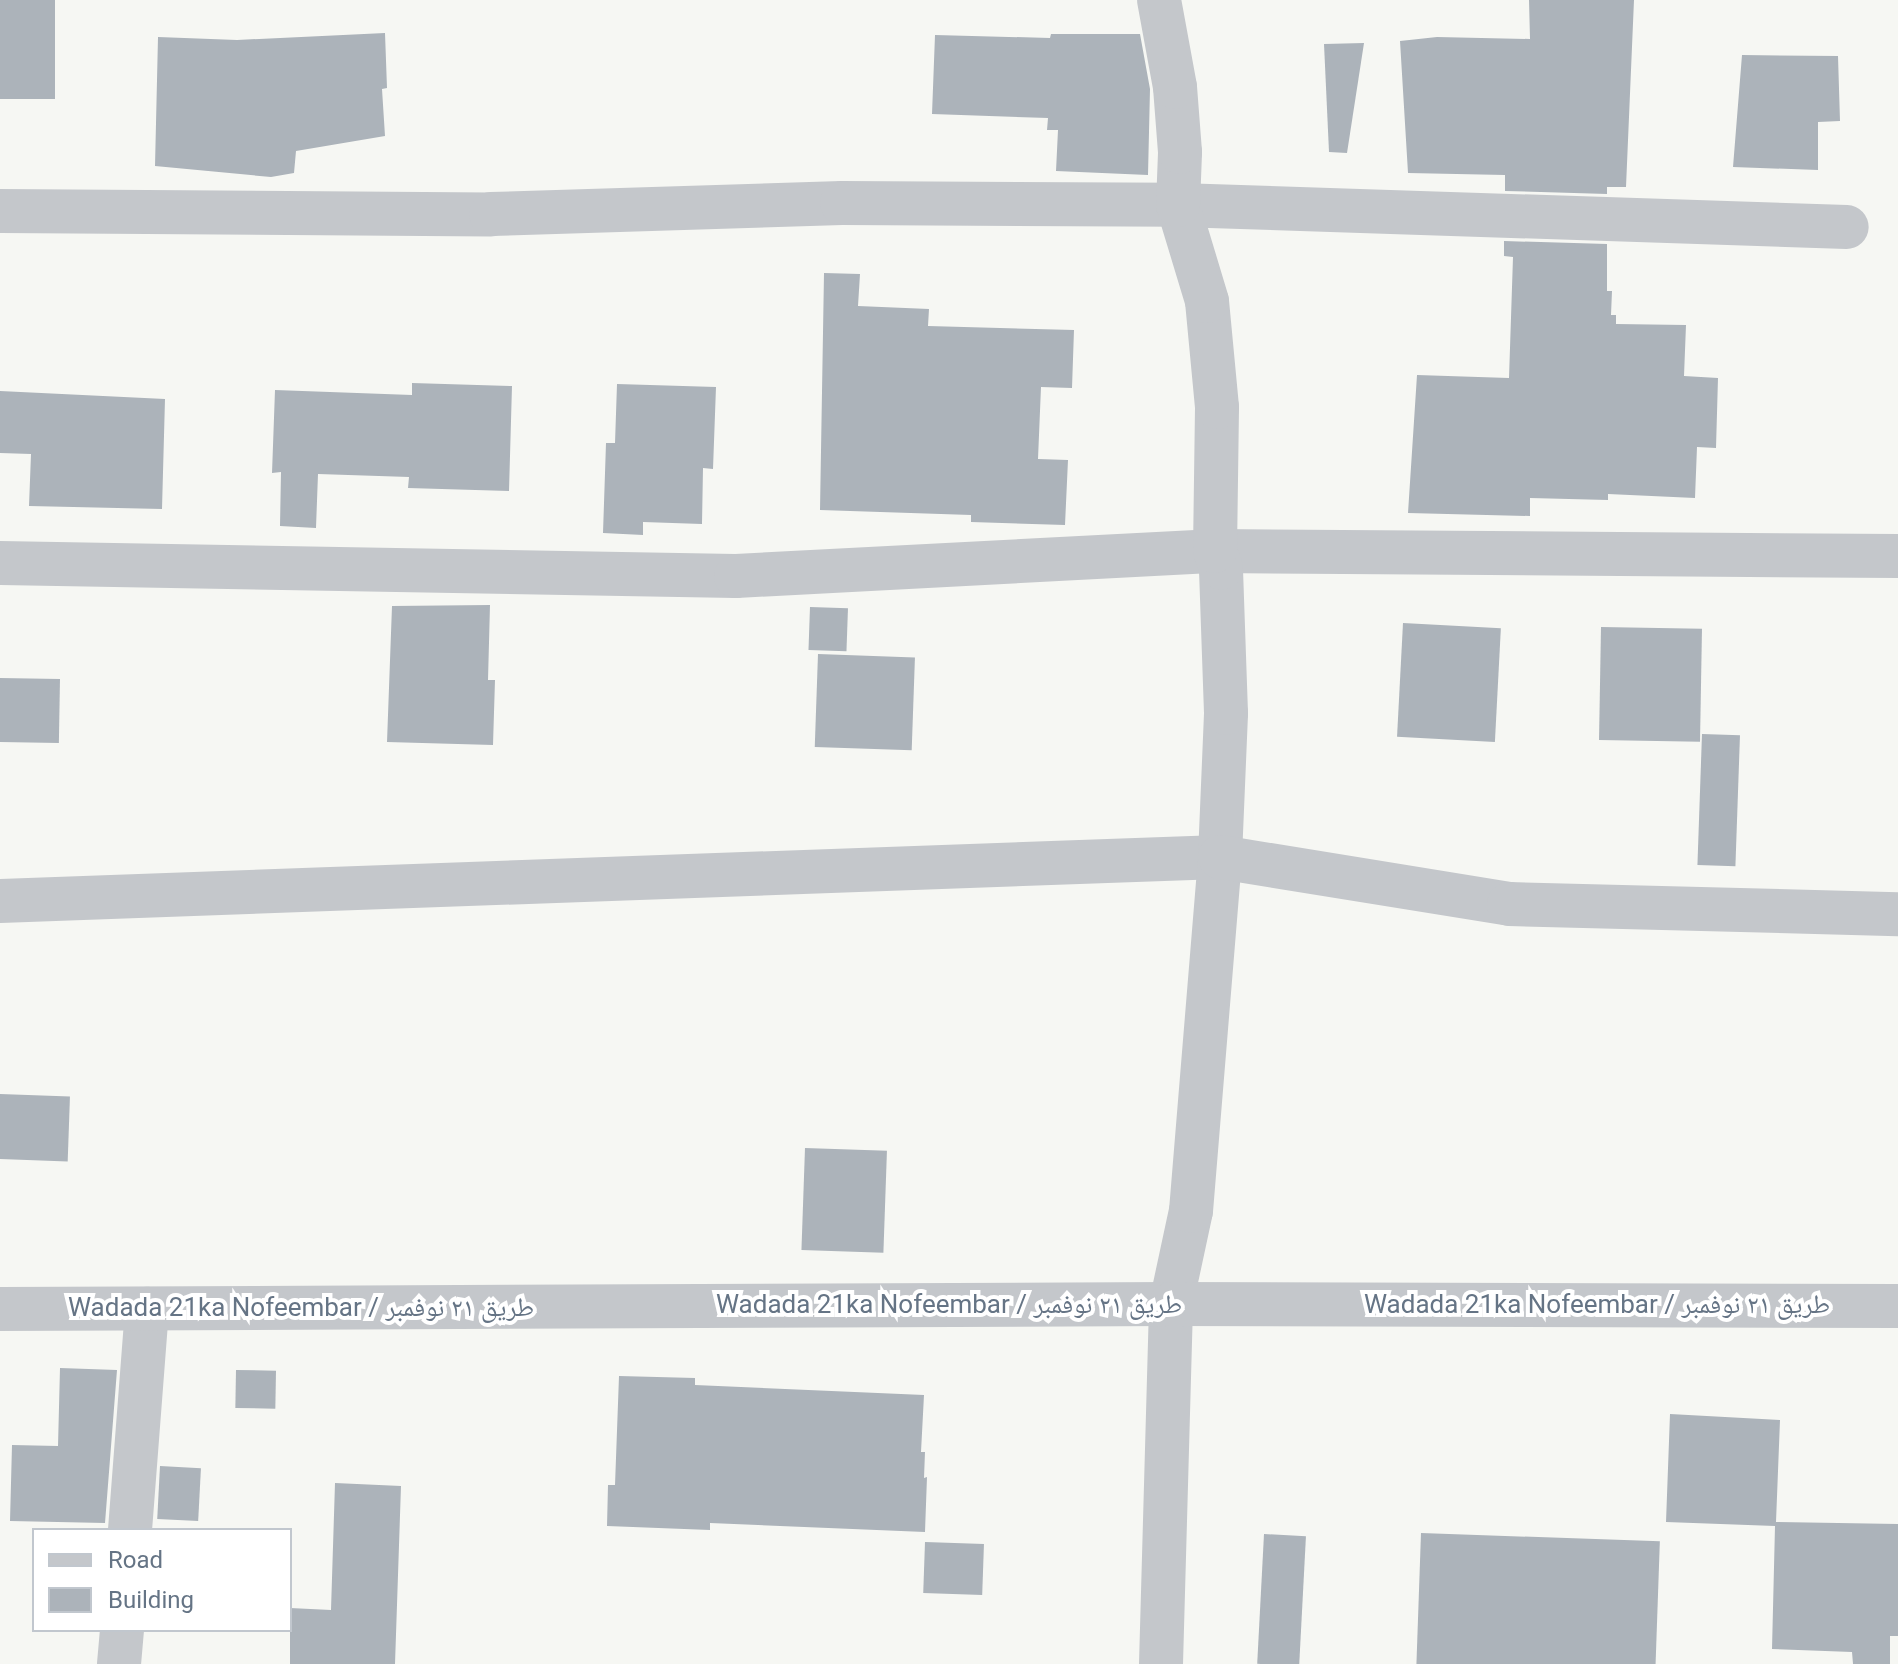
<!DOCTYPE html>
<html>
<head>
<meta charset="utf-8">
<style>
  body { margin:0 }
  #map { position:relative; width:1898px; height:1664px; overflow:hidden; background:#f6f7f3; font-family:Roboto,"Noto Naskh Arabic",sans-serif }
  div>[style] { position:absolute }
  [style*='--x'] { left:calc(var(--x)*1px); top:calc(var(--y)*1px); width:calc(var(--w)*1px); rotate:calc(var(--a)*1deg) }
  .building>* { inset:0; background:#acb3ba; transform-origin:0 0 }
  .minor>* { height:44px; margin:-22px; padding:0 22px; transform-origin:22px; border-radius:22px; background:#c4c7cb }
  .tertiary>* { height:44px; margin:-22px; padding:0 22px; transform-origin:22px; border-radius:22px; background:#c4c7cb }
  span { translate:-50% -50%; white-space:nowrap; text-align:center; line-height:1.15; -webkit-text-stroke:8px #fff; paint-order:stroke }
  .street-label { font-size:26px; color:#657485 }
  .legend { position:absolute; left:32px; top:1528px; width:260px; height:104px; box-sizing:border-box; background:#fff; border:2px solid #c1c7ce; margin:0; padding:10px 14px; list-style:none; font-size:24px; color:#657485 }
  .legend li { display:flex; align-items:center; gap:16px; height:40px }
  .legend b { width:40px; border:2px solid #c1c7ce }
</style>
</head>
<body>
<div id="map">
  <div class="building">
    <div style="left:0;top:0;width:55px;height:99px"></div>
    <div style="clip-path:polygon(1529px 0,1634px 0,1626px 187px,1607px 187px,1607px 194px,1505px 191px,1505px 175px,1408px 173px,1400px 41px,1437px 37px,1530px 39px)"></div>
    <div style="clip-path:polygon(385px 33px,387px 88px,382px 89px,385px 136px,296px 151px,294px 173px,271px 177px,155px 166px,158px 37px,237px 40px)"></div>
    <div style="clip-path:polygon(1051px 34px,1140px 34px,1150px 89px,1148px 175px,1056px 171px,1058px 130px,1047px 130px,1048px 118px,932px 114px,935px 35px,1050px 38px)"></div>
    <div style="clip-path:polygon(1364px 43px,1347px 153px,1329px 152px,1324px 44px)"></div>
    <div style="clip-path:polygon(1742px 55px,1838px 56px,1840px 121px,1818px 122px,1818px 170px,1733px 167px)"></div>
    <div style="clip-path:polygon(1504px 241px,1607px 244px,1607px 291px,1612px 291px,1611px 315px,1616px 315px,1616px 324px,1686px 325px,1684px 376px,1718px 378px,1716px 448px,1697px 447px,1695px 498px,1608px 494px,1608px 500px,1530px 498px,1530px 516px,1408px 513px,1417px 375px,1509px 378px,1513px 257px,1504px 256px)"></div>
    <div style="clip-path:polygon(824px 273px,860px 274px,858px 306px,929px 309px,928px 326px,1074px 330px,1072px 388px,1041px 387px,1038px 459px,1068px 460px,1065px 525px,971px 522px,971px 515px,820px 510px)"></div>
    <div style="clip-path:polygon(412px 383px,512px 386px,509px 491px,408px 488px,409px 477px,318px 474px,316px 528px,280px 526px,281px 472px,272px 473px,275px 390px,412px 395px)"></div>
    <div style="clip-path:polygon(617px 384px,716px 387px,713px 469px,703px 468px,702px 524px,643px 522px,643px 535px,603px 533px,606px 443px,615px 443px)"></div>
    <div style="clip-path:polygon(0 391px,165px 399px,162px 509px,29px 506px,31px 454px,0 453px)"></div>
    <div style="clip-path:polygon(490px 605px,488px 680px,495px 680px,493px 745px,387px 742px,392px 606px)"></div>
    <div style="left:810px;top:607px;width:38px;height:43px;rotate:2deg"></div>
    <div style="left:1403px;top:623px;width:98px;height:114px;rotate:3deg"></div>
    <div style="left:1601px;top:627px;width:101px;height:113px;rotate:1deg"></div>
    <div style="left:818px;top:654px;width:97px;height:93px;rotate:2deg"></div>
    <div style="left:0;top:678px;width:60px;height:64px;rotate:1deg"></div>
    <div style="left:1702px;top:734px;width:38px;height:131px;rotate:2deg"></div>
    <div style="left:0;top:1094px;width:70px;height:65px;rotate:2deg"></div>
    <div style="left:805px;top:1148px;width:82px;height:102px;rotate:2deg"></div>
    <div style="clip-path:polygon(60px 1368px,117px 1370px,105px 1523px,10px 1521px,12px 1445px,58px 1446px)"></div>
    <div style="left:236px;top:1370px;width:40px;height:38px;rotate:1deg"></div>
    <div style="clip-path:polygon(619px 1376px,695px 1378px,695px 1385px,924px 1395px,921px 1452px,925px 1452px,924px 1478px,927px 1477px,925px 1532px,710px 1523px,710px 1530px,607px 1526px,608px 1485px,615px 1485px)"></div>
    <div style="clip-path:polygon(1670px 1414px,1780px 1420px,1776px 1522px,1898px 1524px,1898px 1636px,1890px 1636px,1890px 1664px,1853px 1664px,1852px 1652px,1772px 1649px,1775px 1526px,1666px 1522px)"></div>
    <div style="left:160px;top:1466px;width:41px;height:53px;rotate:3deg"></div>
    <div style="clip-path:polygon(335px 1483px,401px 1486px,395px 1664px,290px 1664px,290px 1608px,331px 1610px)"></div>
    <div style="left:1421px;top:1533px;width:239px;height:131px;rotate:2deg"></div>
    <div style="left:1264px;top:1534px;width:42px;height:130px;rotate:3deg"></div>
    <div style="left:925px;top:1542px;width:59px;height:51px;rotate:2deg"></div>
  </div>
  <div class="minor">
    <div style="--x:0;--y:211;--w:491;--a:0.4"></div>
    <div style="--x:491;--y:214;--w:351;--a:-1.8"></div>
    <div style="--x:842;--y:203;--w:336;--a:0.3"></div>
    <div style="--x:1178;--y:205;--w:669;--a:1.88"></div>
    <div style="--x:0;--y:563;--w:736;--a:1.01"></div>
    <div style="--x:736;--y:576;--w:480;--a:-3"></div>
    <div style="--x:1215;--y:551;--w:683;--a:0.42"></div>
    <div style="--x:0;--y:901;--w:1221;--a:-2.07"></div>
    <div style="--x:1220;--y:857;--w:144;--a:-87.6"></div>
    <div style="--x:1226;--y:713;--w:145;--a:-92"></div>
    <div style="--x:1221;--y:568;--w:18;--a:-109"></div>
    <div style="--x:1215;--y:551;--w:144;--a:-89.2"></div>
    <div style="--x:1217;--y:407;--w:106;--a:-95.4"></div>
    <div style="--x:1207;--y:301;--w:100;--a:-106.8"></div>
    <div style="--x:1178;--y:205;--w:53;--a:-87.8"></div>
    <div style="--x:1180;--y:152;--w:65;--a:-94.4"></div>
    <div style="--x:1175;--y:87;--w:88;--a:-100.4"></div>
    <div style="--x:130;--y:1530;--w:222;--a:-85.6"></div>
    <div style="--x:119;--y:1664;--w:34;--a:-85"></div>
    <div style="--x:1161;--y:1664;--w:360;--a:-88.4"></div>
    <div style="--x:1171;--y:1304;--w:95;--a:-77.9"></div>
    <div style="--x:1191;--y:1211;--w:355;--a:-85.3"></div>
    <div style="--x:1220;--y:857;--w:293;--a:9.2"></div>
    <div style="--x:1509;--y:904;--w:389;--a:1.5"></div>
  </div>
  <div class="tertiary">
    <div style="--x:0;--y:1309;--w:1171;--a:-0.24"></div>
    <div style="--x:1171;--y:1304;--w:727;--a:0.16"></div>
  </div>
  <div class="street-label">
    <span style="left:949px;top:1305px">Wadada 21ka Nofeembar / طريق ٢١ نوفمبر</span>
    <span style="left:1597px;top:1305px">Wadada 21ka Nofeembar / طريق ٢١ نوفمبر</span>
    <span style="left:301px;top:1308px">Wadada 21ka Nofeembar / طريق ٢١ نوفمبر</span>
  </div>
  <ul class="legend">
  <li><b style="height:10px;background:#c4c7cb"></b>Road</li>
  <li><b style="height:22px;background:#acb3ba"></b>Building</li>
  </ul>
</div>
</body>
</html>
